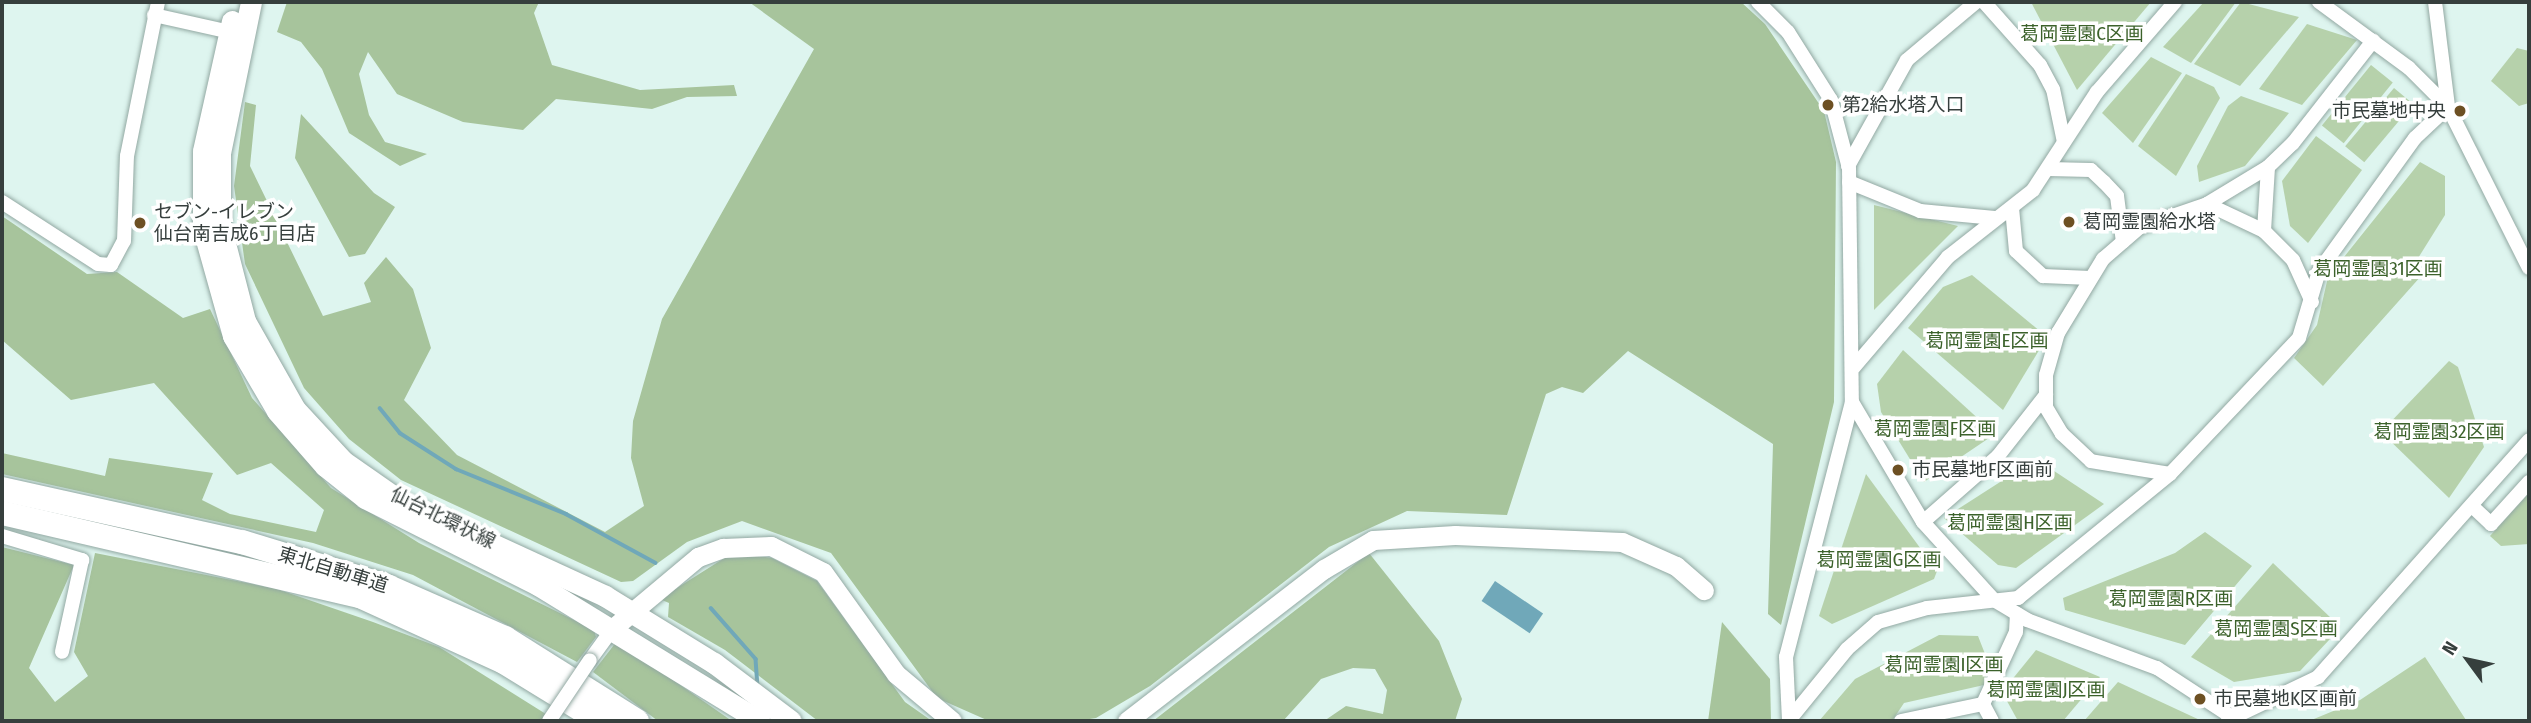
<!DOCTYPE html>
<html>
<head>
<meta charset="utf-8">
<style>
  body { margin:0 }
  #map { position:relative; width:2531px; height:723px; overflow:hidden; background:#def5ef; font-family:"Fira Sans Condensed","Noto Sans JP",sans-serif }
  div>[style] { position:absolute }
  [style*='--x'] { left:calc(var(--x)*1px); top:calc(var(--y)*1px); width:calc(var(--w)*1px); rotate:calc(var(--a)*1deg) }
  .green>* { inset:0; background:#b6d1ab; transform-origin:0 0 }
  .forest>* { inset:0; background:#a7c49c }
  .water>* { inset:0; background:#70a8b9; transform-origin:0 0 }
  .stream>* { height:3.5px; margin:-1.75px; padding:0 1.75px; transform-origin:1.75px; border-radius:1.75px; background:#70a8b9 }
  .roads { filter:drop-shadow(0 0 2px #92a8a2) drop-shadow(0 0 2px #92a8a2) }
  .street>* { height:14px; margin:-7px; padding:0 7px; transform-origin:7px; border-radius:7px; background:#fff }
  .secondary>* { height:19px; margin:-9.5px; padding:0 9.5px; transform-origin:9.5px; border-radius:9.5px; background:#fff }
  .primary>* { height:21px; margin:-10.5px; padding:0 10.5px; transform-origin:10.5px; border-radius:10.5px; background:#fff }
  .highway>* { height:24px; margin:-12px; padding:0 12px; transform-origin:12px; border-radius:12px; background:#fff }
  .bridges { filter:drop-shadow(0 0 2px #92a8a2) drop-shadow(0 0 2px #92a8a2) }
  .street-bridge>* { height:14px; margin:-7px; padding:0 7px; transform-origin:7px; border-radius:7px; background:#fff }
  .dots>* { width:19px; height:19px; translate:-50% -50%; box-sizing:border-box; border:4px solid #fff; border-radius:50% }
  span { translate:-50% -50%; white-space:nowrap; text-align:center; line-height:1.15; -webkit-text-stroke:7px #fff; paint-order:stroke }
  .park-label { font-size:19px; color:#3c622b }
  .poi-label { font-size:19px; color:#363f3d }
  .left { translate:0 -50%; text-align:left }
  .right { translate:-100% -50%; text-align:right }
  .street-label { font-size:19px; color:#363f3d }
  .frame { position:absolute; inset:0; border:4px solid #363f3d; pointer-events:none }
  .north { position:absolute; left:2433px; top:625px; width:70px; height:70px; -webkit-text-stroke:5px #fff; paint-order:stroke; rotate:303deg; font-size:19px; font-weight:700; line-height:28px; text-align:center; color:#363f3d }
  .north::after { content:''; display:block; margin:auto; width:24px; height:32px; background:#363f3d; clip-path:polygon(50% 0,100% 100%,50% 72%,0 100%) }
</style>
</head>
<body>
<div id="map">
  <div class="green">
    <div style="clip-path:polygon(2031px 2px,2151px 2px,2077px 90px)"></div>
    <div style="clip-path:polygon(2204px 2px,2236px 2px,2191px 63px,2163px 47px)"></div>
    <div style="clip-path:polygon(2241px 2px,2299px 17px,2240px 86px,2194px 64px)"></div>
    <div style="clip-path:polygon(2307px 24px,2357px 40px,2302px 105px,2259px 89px)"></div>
    <div style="clip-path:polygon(2517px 48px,2529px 51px,2529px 103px,2519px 106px,2491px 81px)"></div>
    <div style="clip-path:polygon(2151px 57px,2182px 73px,2133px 143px,2102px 113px)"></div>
    <div style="left:2371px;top:65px;width:28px;height:78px;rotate:39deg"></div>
    <div style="clip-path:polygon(2186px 74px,2214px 87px,2220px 98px,2176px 176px,2138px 146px)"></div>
    <div style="left:2394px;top:88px;width:25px;height:76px;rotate:40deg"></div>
    <div style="clip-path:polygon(2241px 96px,2289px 113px,2245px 166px,2199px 182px,2197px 166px,2228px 106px)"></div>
    <div style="clip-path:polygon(2316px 136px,2362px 170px,2308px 243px,2290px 226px,2282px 181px)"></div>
    <div style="clip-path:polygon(2420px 162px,2445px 176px,2445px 215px,2415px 263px,2422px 275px,2323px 386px,2294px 358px,2317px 325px,2328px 277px)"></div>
    <div style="clip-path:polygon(1874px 205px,1958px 226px,1874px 310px)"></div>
    <div style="clip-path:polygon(1972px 275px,2047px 337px,2003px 410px,1908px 328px,1943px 287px)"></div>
    <div style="clip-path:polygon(1903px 350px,1995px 434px,1924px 482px,1881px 412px,1877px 384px)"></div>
    <div style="clip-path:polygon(2449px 361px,2458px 367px,2484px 447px,2449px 498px,2381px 432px)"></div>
    <div style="clip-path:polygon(2036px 459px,2104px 504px,2016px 568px,1998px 565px,1944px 518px)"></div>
    <div style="clip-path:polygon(1866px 474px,1937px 571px,1934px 579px,1832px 624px,1819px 616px)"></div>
    <div style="clip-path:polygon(2529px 493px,2529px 544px,2501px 546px,2490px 536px)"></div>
    <div style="clip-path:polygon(2205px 532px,2252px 566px,2185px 645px,2065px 610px,2063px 598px,2175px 553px)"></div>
    <div style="clip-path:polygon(2273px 563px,2331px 618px,2330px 639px,2300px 671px,2234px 682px,2191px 657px)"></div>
    <div style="clip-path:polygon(1939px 635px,1978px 636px,1989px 664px,1984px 685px,1904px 703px,1892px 721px,1819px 721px,1855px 679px)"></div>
    <div style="clip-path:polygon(2036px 650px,2100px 677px,2063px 721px,2018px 721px,2002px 692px)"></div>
    <div style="clip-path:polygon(2425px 657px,2466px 720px,2309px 721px,2360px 700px)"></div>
    <div style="clip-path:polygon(2118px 682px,2202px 721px,2084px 721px)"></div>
  </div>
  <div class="forest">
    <div style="clip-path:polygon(287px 2px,539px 2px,534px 13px,552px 65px,640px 90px,734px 85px,737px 96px,687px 97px,652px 109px,556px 99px,523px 130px,463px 122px,397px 94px,368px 52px,359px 74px,369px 115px,385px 142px,427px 154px,400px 166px,349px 133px,322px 69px,301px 42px,277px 32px)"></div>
    <div style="clip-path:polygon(749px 2px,1741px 2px,1765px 24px,1824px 111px,1836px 162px,1834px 402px,1781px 625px,1768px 614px,1773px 444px,1628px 351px,1583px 393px,1562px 387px,1546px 394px,1507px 515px,1407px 511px,1329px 547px,1150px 686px,1096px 718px,1077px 721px,989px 721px,937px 698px,831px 553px,742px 521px,687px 542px,633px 581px,621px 582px,401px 480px,349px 439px,304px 388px,245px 264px,234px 186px,245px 102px,256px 105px,250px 166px,323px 316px,371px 302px,364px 283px,386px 257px,413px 289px,431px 348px,404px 400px,457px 455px,605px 532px,644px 506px,631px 458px,633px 421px,662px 319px,814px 49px)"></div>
    <div style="clip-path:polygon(301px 114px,374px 193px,395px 207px,365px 254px,349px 257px,295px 158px)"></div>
    <div style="clip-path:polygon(2px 216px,87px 274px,117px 272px,183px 318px,210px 309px,252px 398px,331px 488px,419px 543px,594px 630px,596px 637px,577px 662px,413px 575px,313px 543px,2px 474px,2px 453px,105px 476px,109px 458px,213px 473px,202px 500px,230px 514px,316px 532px,324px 510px,271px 463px,237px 475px,154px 383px,71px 400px,2px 340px)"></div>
    <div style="clip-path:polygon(2px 547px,74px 565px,29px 668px,55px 702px,88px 676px,74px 652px,95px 553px,277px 589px,373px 622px,439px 647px,557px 721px,2px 721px)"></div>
    <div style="clip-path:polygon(1369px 553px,1439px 641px,1462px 699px,1455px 721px,1324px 721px,1346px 706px,1383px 714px,1387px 690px,1375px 669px,1353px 668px,1321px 679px,1283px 721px,1153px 721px)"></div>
    <div style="clip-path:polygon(743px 554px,772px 558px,817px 581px,905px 702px,932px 721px,818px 721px,725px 650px,668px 617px,669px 603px,662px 600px,669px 593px,726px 557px)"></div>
    <div style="clip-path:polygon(1722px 622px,1770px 679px,1771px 721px,1708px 721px)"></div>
    <div style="clip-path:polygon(617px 641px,732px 721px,658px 721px,593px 672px)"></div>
  </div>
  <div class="water">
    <div style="left:1495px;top:581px;width:58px;height:24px;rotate:34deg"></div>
  </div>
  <div class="stream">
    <div style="--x:380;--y:408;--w:32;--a:51"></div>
    <div style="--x:400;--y:433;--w:67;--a:32.7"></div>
    <div style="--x:456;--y:469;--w:119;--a:22.2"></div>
    <div style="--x:566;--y:514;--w:102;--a:28.6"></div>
    <div style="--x:711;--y:608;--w:68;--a:48.6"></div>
    <div style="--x:756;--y:659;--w:26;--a:86"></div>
  </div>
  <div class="roads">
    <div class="street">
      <div style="--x:1758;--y:2;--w:42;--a:45"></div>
      <div style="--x:1788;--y:32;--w:80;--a:57.7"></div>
      <div style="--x:1831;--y:100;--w:70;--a:75.2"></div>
      <div style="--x:1849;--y:168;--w:234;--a:89.3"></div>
      <div style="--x:1852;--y:402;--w:263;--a:104.5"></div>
      <div style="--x:1786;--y:657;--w:64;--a:87.3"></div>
      <div style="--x:1984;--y:2;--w:84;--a:48.4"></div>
      <div style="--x:2040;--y:65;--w:27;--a:62"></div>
      <div style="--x:2053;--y:89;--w:54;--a:78.3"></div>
      <div style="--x:2435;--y:2;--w:106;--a:82.9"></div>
      <div style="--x:2448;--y:107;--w:180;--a:63.3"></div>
      <div style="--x:154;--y:15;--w:78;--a:12.6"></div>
      <div style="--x:1848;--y:166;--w:121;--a:-60.9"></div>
      <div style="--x:1907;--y:60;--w:90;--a:-40"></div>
      <div style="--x:2048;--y:169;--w:43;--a:1.3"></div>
      <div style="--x:2091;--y:170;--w:18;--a:43"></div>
      <div style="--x:2104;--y:182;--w:19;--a:47"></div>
      <div style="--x:2117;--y:196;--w:46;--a:82.6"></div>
      <div style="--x:1849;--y:182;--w:77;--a:22.2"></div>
      <div style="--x:1920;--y:211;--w:75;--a:5.3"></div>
      <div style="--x:2;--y:202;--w:114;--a:32.9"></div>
      <div style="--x:98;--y:264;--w:13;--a:4"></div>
      <div style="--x:111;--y:265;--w:27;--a:-62"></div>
      <div style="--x:124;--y:241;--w:85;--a:-88"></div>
      <div style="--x:127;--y:156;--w:157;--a:-78.6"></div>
      <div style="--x:2207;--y:204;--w:71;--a:-31.2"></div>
      <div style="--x:2268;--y:167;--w:35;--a:-44"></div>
      <div style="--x:2293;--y:143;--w:130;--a:-51.9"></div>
      <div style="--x:2012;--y:208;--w:43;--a:84.7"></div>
      <div style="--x:2016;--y:251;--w:37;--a:43"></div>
      <div style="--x:2043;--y:276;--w:47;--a:2.4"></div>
      <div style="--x:2264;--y:231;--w:64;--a:-86.4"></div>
      <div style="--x:1854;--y:367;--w:145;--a:-49.5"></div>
      <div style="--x:1948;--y:257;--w:108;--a:-38.2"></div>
      <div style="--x:2033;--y:190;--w:117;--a:-56.9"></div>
      <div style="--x:2097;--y:92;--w:119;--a:-49.1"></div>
      <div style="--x:1852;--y:402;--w:139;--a:59.4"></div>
      <div style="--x:1923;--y:522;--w:105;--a:47.7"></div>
      <div style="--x:1994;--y:600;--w:39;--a:31"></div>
      <div style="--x:2027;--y:620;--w:139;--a:20.3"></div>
      <div style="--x:2157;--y:668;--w:97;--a:33.2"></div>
      <div style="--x:2170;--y:474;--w:80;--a:-170.7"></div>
      <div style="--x:2091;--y:461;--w:40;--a:-137"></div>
      <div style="--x:2062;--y:434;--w:31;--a:-121"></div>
      <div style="--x:2046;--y:407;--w:32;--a:-90"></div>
      <div style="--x:2046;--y:375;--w:44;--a:-74.1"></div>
      <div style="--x:2058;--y:333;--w:87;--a:-58.7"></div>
      <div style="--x:2103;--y:259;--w:49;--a:-40.9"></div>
      <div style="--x:2140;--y:227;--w:71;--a:-18.9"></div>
      <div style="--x:2207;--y:204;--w:63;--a:25.3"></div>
      <div style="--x:2264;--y:231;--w:41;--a:45"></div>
      <div style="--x:2293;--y:260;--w:46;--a:65.7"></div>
      <div style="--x:2473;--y:507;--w:25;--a:43"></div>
      <div style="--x:2491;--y:524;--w:57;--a:-47.9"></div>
      <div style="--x:1923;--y:522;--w:100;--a:-41.3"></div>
      <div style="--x:1998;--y:456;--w:78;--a:-51.8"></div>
      <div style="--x:2;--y:536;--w:84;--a:16.7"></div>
      <div style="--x:82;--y:560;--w:94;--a:102.3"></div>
      <div style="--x:590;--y:660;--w:39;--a:-54"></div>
      <div style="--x:1983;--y:704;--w:19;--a:62"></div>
      <div style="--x:1790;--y:719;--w:90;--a:-50.8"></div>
      <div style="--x:1847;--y:649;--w:41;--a:-41.1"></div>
      <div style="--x:1878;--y:622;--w:51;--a:-15.9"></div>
      <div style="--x:1927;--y:608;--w:92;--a:-6.3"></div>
      <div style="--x:2018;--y:598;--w:196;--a:-39.2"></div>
      <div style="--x:2170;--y:474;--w:187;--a:-46.5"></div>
      <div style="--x:2299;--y:338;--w:70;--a:-73.4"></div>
      <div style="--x:2319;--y:271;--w:164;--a:-54.2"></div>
      <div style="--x:2415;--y:138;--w:45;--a:-43.2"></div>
      <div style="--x:2448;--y:107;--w:55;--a:-135"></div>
      <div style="--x:2409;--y:68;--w:112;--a:-143.7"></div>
      <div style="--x:2228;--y:720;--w:100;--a:-25.5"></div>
      <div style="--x:2318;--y:677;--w:317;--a:-48.3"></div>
      <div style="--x:1901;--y:721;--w:84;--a:-11.7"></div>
      <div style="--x:1983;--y:704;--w:79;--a:-65.4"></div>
      <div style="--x:2016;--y:632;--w:18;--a:-87"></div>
    </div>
    <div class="secondary">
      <div style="--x:613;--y:628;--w:111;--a:-39.9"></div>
      <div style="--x:698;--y:557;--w:27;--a:-20"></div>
      <div style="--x:723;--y:548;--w:48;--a:-2.4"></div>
      <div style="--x:771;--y:546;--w:58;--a:26.6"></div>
      <div style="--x:823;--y:572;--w:125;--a:54.4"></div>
      <div style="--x:896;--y:674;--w:73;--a:40"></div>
      <div style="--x:1127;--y:721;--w:249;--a:-37.7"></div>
      <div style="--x:1324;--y:569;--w:57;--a:-30.6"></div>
      <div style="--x:1373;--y:540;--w:82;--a:-3.5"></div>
      <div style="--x:1455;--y:535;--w:167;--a:2.4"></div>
      <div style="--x:1622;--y:542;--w:59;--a:24"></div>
      <div style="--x:1676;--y:566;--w:37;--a:41"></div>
    </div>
    <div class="primary">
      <div style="--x:251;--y:2;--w:154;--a:101.6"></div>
      <div style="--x:220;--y:153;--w:71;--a:90"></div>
      <div style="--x:220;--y:224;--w:100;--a:75.5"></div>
      <div style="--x:245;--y:321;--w:101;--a:60.4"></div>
      <div style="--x:295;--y:409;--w:71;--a:47.3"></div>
      <div style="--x:343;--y:461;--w:73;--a:35"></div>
      <div style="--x:403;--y:503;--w:222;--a:24.7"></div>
      <div style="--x:605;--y:596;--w:128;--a:31.6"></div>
      <div style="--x:714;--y:663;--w:96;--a:37"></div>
      <div style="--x:232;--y:21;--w:133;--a:102.6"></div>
      <div style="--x:203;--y:151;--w:78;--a:90"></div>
      <div style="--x:203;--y:229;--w:111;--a:74.3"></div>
      <div style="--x:233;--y:336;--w:87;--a:59.6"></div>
      <div style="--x:277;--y:411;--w:73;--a:48.9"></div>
      <div style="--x:325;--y:466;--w:51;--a:38.7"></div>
      <div style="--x:365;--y:498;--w:194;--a:26.7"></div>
      <div style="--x:538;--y:585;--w:260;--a:31.5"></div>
    </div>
    <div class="highway">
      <div style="--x:2;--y:489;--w:246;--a:12.5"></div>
      <div style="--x:242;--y:542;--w:154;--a:17"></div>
      <div style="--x:389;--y:587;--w:127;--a:23.7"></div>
      <div style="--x:505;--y:638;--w:156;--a:32.2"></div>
      <div style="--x:2;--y:513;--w:367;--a:13.1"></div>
      <div style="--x:360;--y:596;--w:158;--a:24.6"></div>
      <div style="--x:504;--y:662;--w:113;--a:31.6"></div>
    </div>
  </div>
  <div class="bridges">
    <div class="street-bridge">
      <div style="--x:549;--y:721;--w:73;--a:-56.1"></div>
    </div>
  </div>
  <div class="dots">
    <div style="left:1828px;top:105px;background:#6d5023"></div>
    <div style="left:2460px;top:111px;background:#6d5023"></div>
    <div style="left:2069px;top:222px;background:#6d5023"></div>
    <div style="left:140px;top:223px;background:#6d5023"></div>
    <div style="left:1898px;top:470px;background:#6d5023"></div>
    <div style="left:2200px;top:699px;background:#6d5023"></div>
  </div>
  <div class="park-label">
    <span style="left:2082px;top:34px">葛岡霊園C区画</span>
    <span style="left:2378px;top:269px">葛岡霊園31区画</span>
    <span style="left:1987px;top:341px">葛岡霊園E区画</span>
    <span style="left:1935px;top:429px">葛岡霊園F区画</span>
    <span style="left:2439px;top:432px">葛岡霊園32区画</span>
    <span style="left:2010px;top:523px">葛岡霊園H区画</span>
    <span style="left:1879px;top:560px">葛岡霊園G区画</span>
    <span style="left:2171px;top:599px">葛岡霊園R区画</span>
    <span style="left:2276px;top:629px">葛岡霊園S区画</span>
    <span style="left:1944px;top:665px">葛岡霊園I区画</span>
    <span style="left:2046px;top:690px">葛岡霊園J区画</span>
  </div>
  <div class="poi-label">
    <span class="left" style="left:1842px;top:105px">第2給水塔入口</span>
    <span class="right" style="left:2446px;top:111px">市民墓地中央</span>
    <span class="left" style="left:154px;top:223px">セブン-イレブン<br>仙台南吉成6丁目店</span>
    <span class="left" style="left:2083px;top:222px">葛岡霊園給水塔</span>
    <span class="left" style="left:1912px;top:470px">市民墓地F区画前</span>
    <span class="left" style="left:2214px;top:699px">市民墓地K区画前</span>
  </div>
  <div class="street-label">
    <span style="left:443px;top:518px;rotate:26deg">仙台北環状線</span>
    <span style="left:333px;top:570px;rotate:17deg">東北自動車道</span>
  </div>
  <div class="frame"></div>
  <div class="north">N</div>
</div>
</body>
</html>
